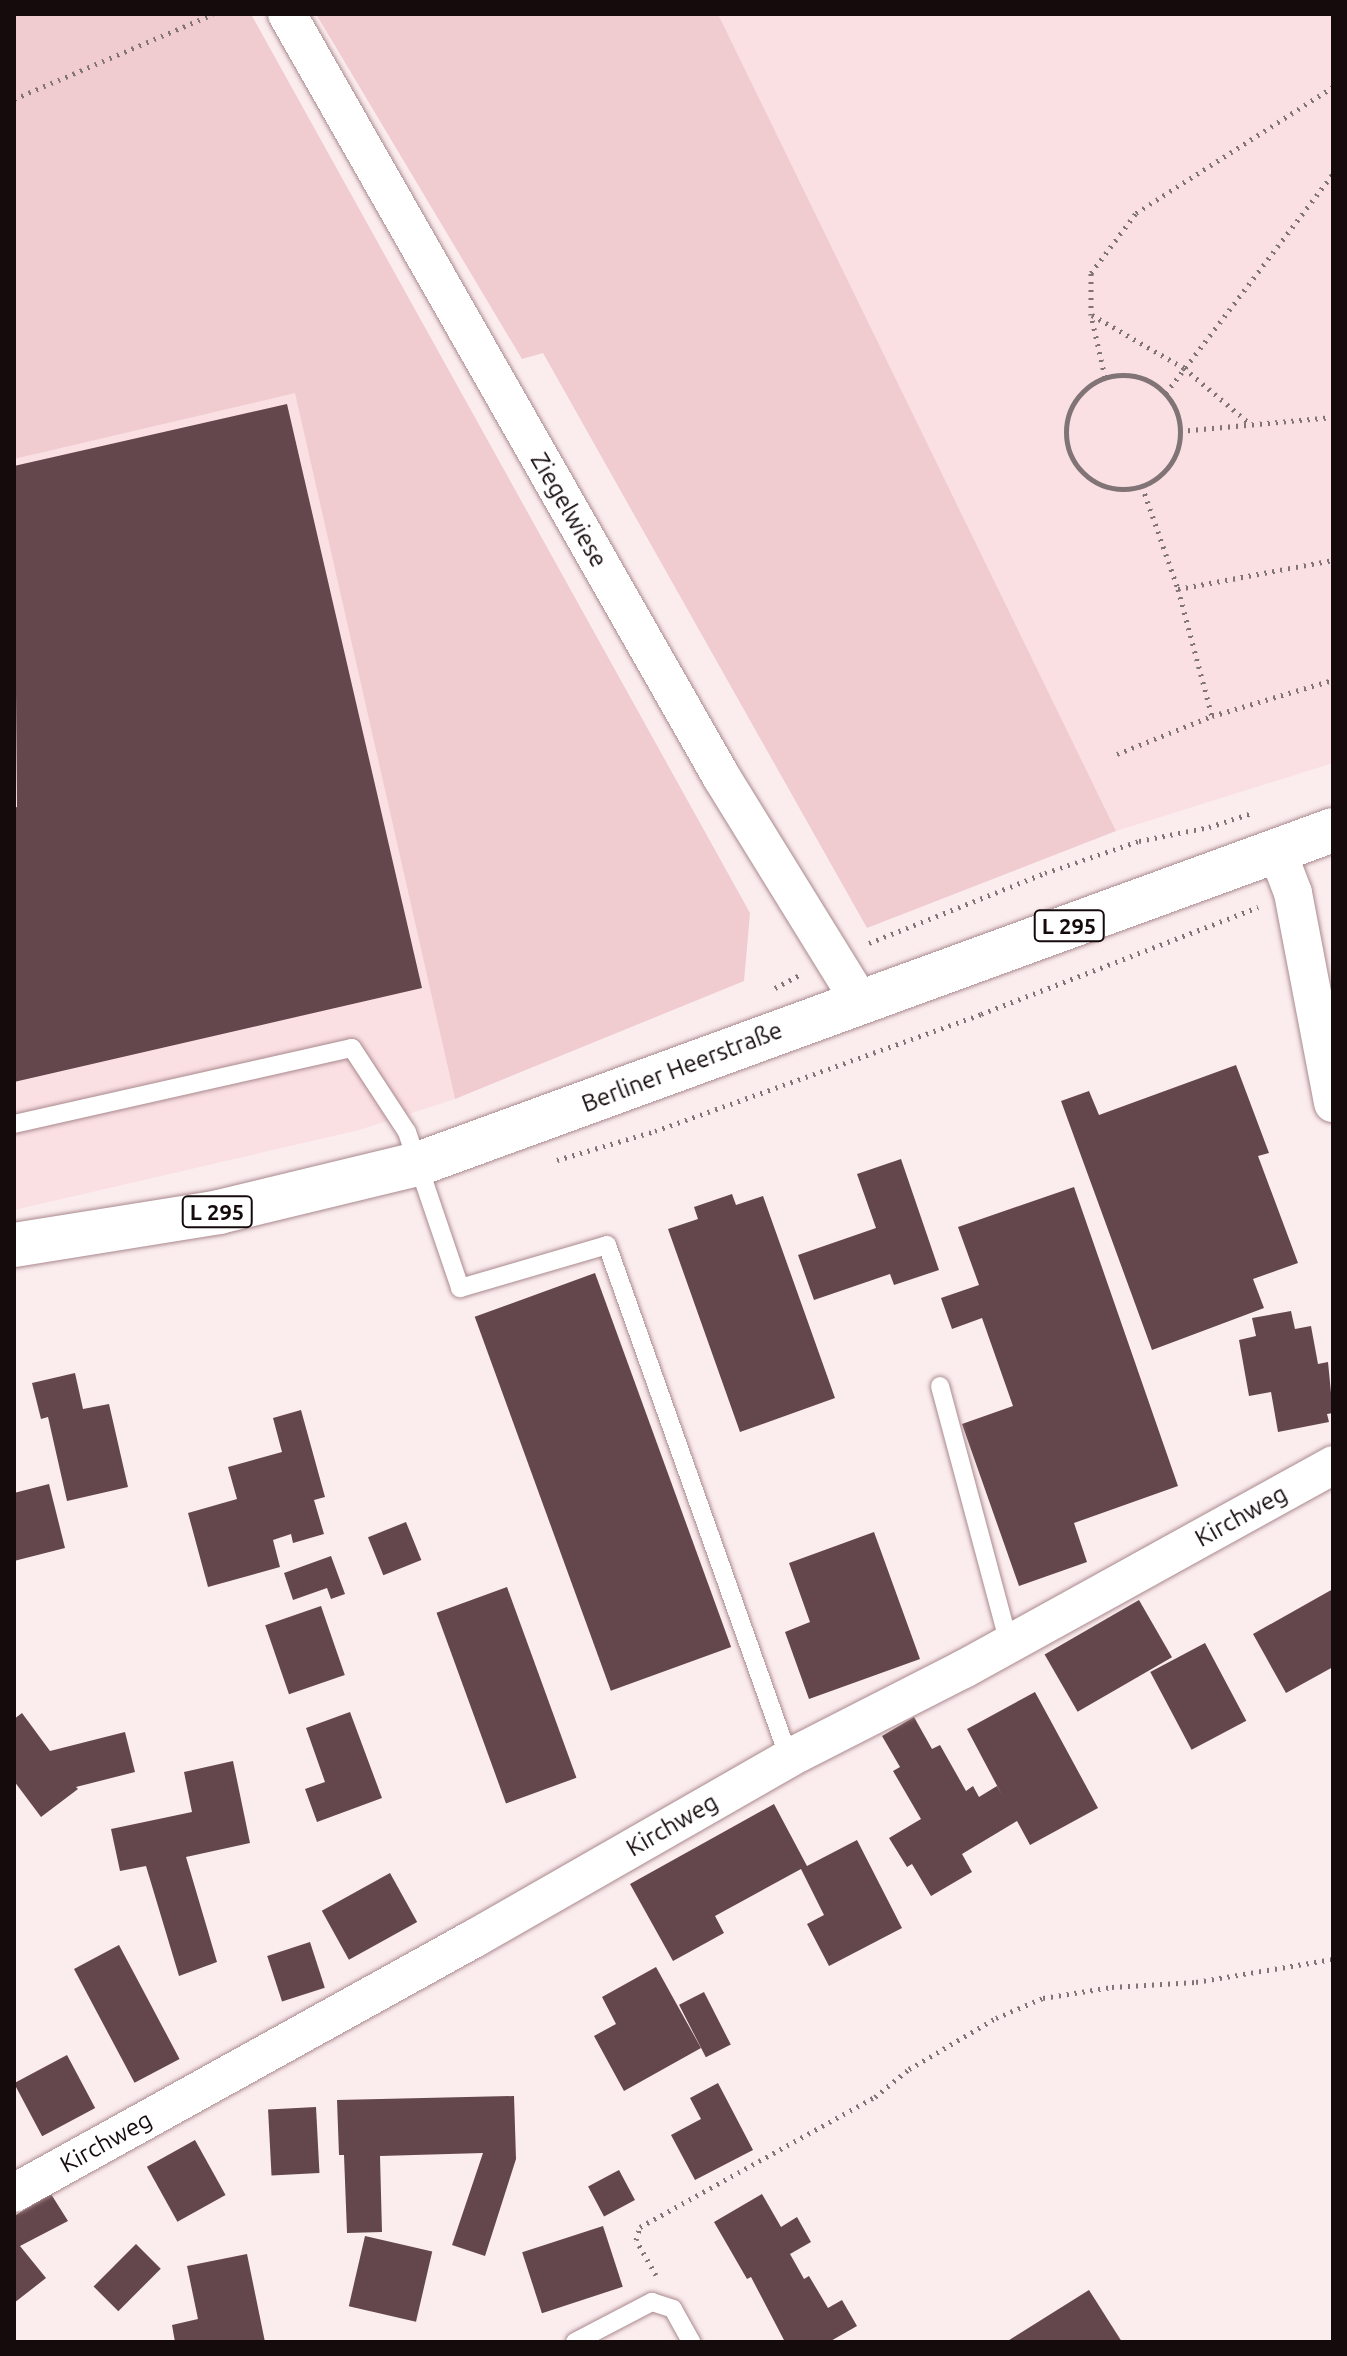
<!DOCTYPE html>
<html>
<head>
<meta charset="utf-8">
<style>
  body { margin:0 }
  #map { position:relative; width:1347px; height:2356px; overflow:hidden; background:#fbecee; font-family:Ubuntu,sans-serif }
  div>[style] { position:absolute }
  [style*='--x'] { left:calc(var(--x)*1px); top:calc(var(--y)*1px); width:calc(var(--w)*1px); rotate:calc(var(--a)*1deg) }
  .built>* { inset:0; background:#fadfe3 }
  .green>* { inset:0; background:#f0ccd1 }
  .building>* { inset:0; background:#64474c; transform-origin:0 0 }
  .path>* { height:5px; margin-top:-2.5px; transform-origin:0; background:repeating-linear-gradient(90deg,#817476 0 2px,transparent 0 8px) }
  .path>.ring { margin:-2.5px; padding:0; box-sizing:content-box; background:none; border:5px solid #817476; border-radius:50% }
  .roads { filter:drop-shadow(0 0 2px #a9898d) drop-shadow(0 0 2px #a9898d) }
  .service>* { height:18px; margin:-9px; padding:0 9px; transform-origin:9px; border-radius:9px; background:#fff }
  .minor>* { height:38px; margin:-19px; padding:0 19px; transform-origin:19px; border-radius:19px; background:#fff }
  .primary>* { height:44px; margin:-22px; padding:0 22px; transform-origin:22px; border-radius:22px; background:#fff }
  span { translate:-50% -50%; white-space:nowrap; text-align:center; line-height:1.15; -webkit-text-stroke:8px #fff; paint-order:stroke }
  .shield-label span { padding:2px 6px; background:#fff; border:2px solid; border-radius:6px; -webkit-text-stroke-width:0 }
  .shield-label { font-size:22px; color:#150a0c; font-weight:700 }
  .street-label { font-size:24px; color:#150a0c }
  .frame { position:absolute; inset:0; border:16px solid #150a0c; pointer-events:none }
</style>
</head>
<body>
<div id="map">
  <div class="built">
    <div style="clip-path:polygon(718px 14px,1333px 14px,1333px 763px,1116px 831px)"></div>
    <div style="clip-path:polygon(295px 392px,455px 1099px,359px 1130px,14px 1210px,14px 459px)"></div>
  </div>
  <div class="green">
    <div style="clip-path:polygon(14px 14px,251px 14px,750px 913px,744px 981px,455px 1099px,295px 393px,14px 459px)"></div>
    <div style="clip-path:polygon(316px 14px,718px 14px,1116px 831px,867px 928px,543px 353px,522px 359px)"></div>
  </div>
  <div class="building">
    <div style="clip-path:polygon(287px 404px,422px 988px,14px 1082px,14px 808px,17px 807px,14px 466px)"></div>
    <div style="clip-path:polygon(1236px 1065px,1269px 1153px,1258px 1156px,1298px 1263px,1253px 1279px,1264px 1308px,1152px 1350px,1061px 1101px,1089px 1091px,1099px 1115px)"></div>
    <div style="clip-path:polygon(901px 1159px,939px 1270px,894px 1285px,890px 1274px,814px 1300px,798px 1255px,876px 1228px,857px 1174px)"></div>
    <div style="clip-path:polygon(1074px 1187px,1178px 1486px,1074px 1523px,1087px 1562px,1019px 1586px,962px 1424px,1013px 1406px,982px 1318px,952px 1329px,941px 1298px,979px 1285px,958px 1227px)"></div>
    <div style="clip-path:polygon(732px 1194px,736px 1205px,763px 1196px,835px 1398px,740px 1432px,668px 1229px,698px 1219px,694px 1207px)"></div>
    <div style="left:595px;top:1273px;width:398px;height:128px;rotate:70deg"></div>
    <div style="clip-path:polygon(1291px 1311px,1295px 1329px,1311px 1326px,1318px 1364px,1328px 1362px,1333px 1413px,1327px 1414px,1329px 1422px,1278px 1432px,1271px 1392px,1249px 1396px,1239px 1340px,1256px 1336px,1252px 1318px)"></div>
    <div style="clip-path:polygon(75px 1373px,83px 1409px,109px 1404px,128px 1487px,67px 1501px,48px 1417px,41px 1419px,32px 1383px)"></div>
    <div style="clip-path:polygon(301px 1410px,325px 1497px,314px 1500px,324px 1534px,293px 1543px,291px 1534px,273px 1540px,280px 1567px,208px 1587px,188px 1513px,237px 1499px,228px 1467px,282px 1452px,273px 1418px)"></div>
    <div style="clip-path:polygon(49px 1484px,65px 1548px,14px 1561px,14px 1493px)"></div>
    <div style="left:406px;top:1522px;width:41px;height:41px;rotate:68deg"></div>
    <div style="clip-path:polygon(874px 1532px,920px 1659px,809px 1699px,785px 1632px,810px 1622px,789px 1563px)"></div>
    <div style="clip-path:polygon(331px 1556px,345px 1594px,331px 1599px,327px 1588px,293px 1600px,284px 1573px)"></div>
    <div style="left:507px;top:1587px;width:203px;height:75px;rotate:70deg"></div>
    <div style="clip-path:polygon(1333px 1589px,1333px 1667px,1286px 1693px,1253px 1634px)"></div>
    <div style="left:1139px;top:1600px;width:66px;height:109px;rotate:60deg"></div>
    <div style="left:321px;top:1606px;width:73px;height:59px;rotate:71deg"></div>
    <div style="left:1205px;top:1643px;width:88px;height:62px;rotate:62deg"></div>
    <div style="clip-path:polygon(1035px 1692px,1098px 1808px,1030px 1845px,1017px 1821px,962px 1854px,972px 1872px,931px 1896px,912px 1864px,907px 1867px,889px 1838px,921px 1819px,893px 1771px,900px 1767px,882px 1736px,914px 1717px,932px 1749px,940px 1745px,966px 1791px,973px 1786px,979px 1797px,997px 1786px,1002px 1795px,967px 1729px)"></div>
    <div style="clip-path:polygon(350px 1712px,382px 1798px,317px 1822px,305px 1789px,325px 1782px,306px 1728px)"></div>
    <div style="clip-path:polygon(22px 1713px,50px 1751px,125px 1732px,135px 1772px,76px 1787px,78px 1789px,41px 1817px,14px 1781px,14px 1719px)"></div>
    <div style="clip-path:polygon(233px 1761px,250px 1843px,186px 1857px,217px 1962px,179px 1976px,146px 1866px,120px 1871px,111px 1829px,192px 1812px,184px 1772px)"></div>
    <div style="clip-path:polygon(774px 1804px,807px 1866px,857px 1840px,902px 1928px,829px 1966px,807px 1924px,824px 1915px,801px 1869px,715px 1916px,724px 1933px,673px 1961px,630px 1884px)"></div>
    <div style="left:390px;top:1873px;width:56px;height:78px;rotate:61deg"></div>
    <div style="left:310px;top:1942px;width:48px;height:45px;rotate:72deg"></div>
    <div style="left:119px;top:1945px;width:129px;height:51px;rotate:62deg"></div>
    <div style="clip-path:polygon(656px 1967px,701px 2048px,624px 2091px,594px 2036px,616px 2024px,602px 1997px)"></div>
    <div style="left:704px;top:1992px;width:59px;height:28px;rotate:63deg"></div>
    <div style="left:67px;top:2055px;width:60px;height:60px;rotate:62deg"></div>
    <div style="clip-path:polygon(718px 2083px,753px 2150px,695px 2180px,671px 2135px,701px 2119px,690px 2098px)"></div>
    <div style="clip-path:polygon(514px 2096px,516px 2159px,485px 2256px,452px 2245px,483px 2153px,380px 2156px,382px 2232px,347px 2233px,344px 2155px,339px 2155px,337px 2100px)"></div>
    <div style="left:316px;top:2107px;width:66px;height:48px;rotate:87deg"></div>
    <div style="left:195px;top:2140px;width:63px;height:55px;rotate:61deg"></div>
    <div style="left:619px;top:2170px;width:34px;height:35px;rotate:62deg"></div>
    <div style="clip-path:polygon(51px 2194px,68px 2221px,20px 2246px,46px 2278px,14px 2303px,14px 2216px)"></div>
    <div style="clip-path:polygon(762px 2194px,781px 2227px,797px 2217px,811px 2242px,790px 2254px,804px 2279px,809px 2276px,828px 2308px,842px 2300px,857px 2326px,829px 2342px,785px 2342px,751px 2277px,747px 2279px,714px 2222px)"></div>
    <div style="left:603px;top:2226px;width:64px;height:85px;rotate:72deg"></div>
    <div style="left:365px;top:2236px;width:69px;height:72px;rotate:13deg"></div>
    <div style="left:136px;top:2244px;width:35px;height:60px;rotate:45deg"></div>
    <div style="clip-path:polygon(247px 2254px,265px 2342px,175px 2342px,172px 2325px,198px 2319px,187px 2266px)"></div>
    <div style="clip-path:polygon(1089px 2290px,1122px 2342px,1006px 2342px)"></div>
  </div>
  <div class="path">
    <div style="--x:14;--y:99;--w:216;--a:-23.1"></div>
    <div style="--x:1092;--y:315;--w:106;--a:29.9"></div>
    <div style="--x:1184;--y:368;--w:85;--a:40.2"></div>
    <div class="ring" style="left:1066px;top:375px;width:109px;height:109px"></div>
    <div style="--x:1105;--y:377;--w:64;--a:-102.7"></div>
    <div style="--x:1091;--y:315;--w:42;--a:-90"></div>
    <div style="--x:1091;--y:273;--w:75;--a:-53.1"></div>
    <div style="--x:1136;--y:213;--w:234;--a:-32.6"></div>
    <div style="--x:1166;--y:393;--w:275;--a:-52.7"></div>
    <div style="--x:1180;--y:431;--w:154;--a:-5.2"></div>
    <div style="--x:1142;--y:486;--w:109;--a:70.7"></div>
    <div style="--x:1178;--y:589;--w:131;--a:75"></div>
    <div style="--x:1212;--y:716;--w:126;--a:-16.6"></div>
    <div style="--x:1178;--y:589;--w:158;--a:-10.6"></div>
    <div style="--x:1117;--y:754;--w:102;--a:-21.8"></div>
    <div style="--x:869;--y:943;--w:189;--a:-21.7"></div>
    <div style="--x:1045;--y:873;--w:99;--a:-18.8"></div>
    <div style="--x:1139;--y:841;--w:71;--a:-11.3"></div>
    <div style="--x:1209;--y:827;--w:45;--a:-18"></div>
    <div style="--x:775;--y:988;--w:30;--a:-28"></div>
    <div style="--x:557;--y:1160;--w:102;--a:-16.5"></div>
    <div style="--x:655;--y:1131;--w:346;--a:-19.7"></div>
    <div style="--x:981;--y:1014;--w:297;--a:-21.1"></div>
    <div style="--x:656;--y:2275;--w:40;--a:-119.7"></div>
    <div style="--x:636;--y:2240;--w:14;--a:-73"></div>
    <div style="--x:640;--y:2227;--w:269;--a:-29"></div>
    <div style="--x:875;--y:2097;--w:44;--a:-39.5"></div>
    <div style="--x:909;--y:2069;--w:101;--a:-30.4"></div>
    <div style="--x:996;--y:2018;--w:51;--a:-23.1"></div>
    <div style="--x:1043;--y:1998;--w:70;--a:-9.1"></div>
    <div style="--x:1112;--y:1987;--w:84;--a:-3.4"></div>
    <div style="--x:1196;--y:1982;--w:139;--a:-9.5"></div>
  </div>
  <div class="roads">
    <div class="service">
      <div style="--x:14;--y:1124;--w:346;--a:-12.7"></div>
      <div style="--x:352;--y:1048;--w:100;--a:56.8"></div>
      <div style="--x:407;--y:1132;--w:165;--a:71.2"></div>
      <div style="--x:460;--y:1288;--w:153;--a:-16.3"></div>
      <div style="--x:607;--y:1245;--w:544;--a:70.47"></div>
      <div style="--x:940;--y:1386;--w:267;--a:75"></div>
      <div style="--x:575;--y:2342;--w:87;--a:-27.5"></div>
      <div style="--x:652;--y:2302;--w:22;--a:18"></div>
      <div style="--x:673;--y:2309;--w:38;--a:61"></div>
    </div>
    <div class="minor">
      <div style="--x:287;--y:14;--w:879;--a:60.34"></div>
      <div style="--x:722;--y:778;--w:261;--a:58.3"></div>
      <div style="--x:1277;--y:851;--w:45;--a:69.1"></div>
      <div style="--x:1293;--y:893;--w:214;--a:79.2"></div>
      <div style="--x:14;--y:2193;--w:527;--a:-28.95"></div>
      <div style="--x:475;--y:1938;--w:362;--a:-29.8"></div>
      <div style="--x:789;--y:1758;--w:196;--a:-27"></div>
      <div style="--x:964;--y:1669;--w:422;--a:-28.9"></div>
    </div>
    <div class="primary">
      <div style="--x:14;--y:1245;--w:208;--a:-9.1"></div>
      <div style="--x:219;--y:1212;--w:205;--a:-13.6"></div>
      <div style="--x:418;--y:1164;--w:974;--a:-20.05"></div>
    </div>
  </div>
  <div class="shield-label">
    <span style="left:1069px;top:926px">L 295</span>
    <span style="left:217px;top:1212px">L 295</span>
  </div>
  <div class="street-label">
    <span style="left:569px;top:510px;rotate:60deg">Ziegelwiese</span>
    <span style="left:682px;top:1067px;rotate:-21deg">Berliner Heerstraße</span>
    <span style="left:1241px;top:1516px;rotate:-29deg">Kirchweg</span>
    <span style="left:672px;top:1825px;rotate:-30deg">Kirchweg</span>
    <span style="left:106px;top:2142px;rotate:-29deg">Kirchweg</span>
  </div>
  <div class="frame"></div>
</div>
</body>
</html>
